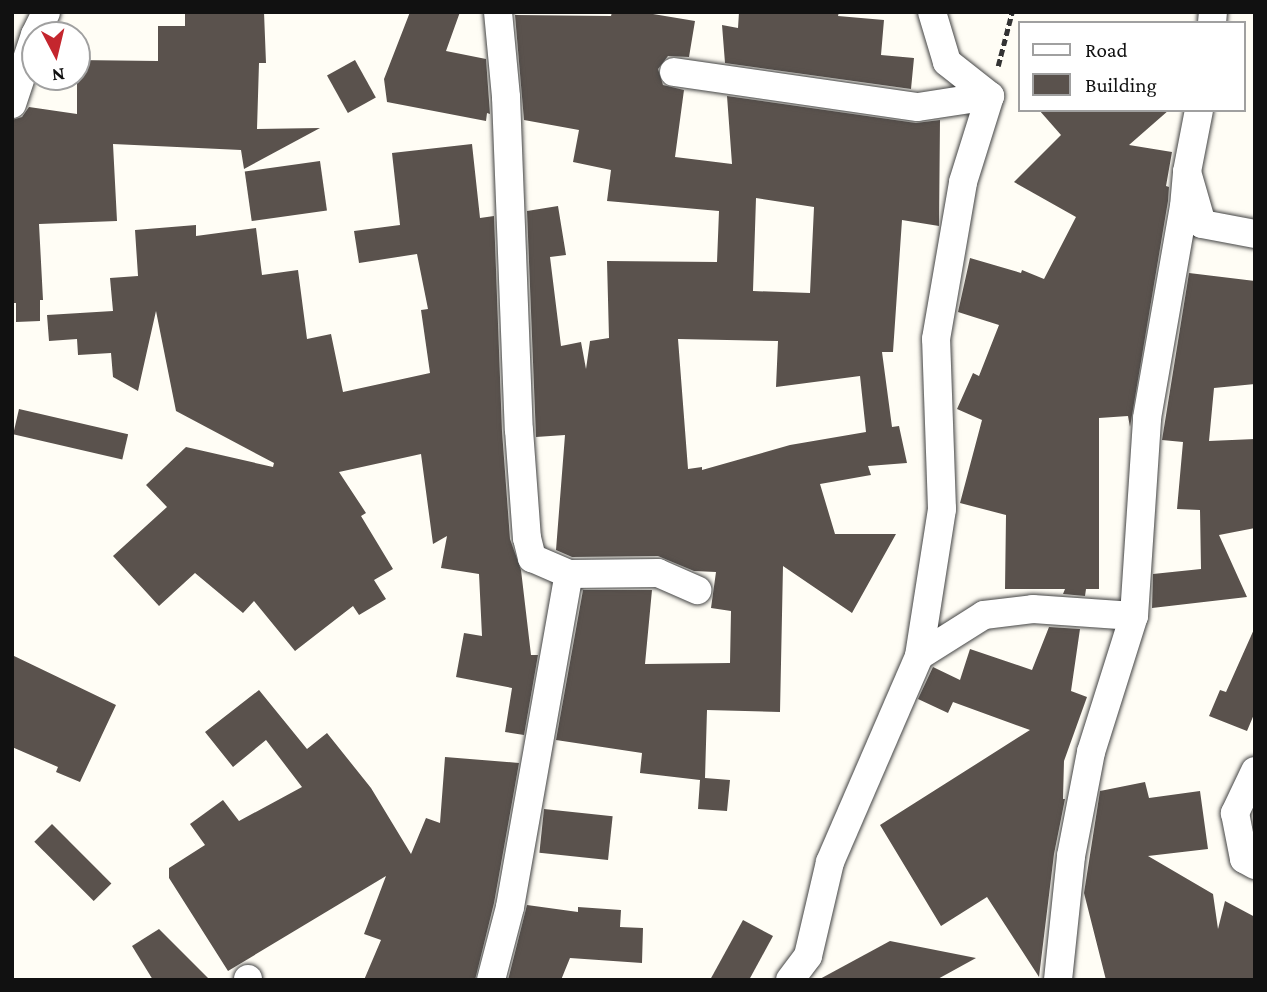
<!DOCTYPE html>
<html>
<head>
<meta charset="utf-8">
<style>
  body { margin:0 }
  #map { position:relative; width:1267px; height:992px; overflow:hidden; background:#fffdf5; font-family:"Crimson Pro",serif }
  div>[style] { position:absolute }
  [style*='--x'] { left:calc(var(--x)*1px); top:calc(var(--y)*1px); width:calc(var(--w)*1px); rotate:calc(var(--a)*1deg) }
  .building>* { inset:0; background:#5a524d; transform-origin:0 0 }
  .path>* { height:4.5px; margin-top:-2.25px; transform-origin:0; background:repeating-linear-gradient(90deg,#333 0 7px,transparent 0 10.5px) }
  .roads { filter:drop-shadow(0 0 2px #444) drop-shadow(0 0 2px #444) }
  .street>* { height:28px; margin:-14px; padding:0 14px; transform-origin:14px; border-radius:14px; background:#fff }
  span { translate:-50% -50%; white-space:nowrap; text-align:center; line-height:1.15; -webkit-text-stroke:7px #fff; paint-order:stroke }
  .frame { position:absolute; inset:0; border:14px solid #111; pointer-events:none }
  .legend { position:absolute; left:1018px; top:21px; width:228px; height:91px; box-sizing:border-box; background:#fff; border:2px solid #a0a0a0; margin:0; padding:9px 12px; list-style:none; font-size:21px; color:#111 }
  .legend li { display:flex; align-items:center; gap:14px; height:35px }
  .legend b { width:35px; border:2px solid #a0a0a0 }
  .north { position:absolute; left:21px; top:21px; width:70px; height:70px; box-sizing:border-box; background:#fff; border:2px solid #a0a0a0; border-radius:50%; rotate:173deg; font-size:19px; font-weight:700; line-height:28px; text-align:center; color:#111 }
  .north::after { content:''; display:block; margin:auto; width:24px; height:32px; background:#c4262e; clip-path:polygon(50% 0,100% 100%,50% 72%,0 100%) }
</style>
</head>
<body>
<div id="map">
  <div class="building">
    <div style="clip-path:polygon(185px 12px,264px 12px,266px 63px,259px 63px,257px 129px,320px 128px,244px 169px,241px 150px,113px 144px,117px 221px,39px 224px,43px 300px,40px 300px,40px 321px,16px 322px,16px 303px,12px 303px,12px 120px,22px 117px,29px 107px,77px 114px,77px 60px,158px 61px,158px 26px,185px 26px)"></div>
    <div style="clip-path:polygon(410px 12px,460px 12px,446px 51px,486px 59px,490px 114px,487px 113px,486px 121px,387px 102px,384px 79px)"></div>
    <div style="clip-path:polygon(evenodd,612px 12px,641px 12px,695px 21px,689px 57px,668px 56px,658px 69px,663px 85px,684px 90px,675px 157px,732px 164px,727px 96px,916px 123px,940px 120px,939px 226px,902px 220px,893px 352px,882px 352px,892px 427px,899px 426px,907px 463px,868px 466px,871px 475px,820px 484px,835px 534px,896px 534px,852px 613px,783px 566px,780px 712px,707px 710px,705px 778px,730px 780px,727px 811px,698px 809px,700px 780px,640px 773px,642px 753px,556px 740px,583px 590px,652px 590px,645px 664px,730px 663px,731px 611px,711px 608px,716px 572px,694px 571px,658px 556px,572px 557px,556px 550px,565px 435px,536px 437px,527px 211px,558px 206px,566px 255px,550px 257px,561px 346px,581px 342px,586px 369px,590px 341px,609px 338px,607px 261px,717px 262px,719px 211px,607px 201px,611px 170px,573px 162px,579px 130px,524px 120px,515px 15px,611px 16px,612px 12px,756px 198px,814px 207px,810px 293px,753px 291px,756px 198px,612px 12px,678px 339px,778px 341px,776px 387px,860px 376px,866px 432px,790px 445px,702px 470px,702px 467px,688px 469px,678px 339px)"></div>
    <div style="clip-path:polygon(739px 12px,839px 12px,838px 16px,884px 20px,881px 55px,914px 58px,911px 89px,725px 63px,722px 25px,738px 28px)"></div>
    <div style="left:355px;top:60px;width:43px;height:32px;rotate:61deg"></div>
    <div style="clip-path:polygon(1039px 110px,1169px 110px,1129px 145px,1172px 152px,1166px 186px,1169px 187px,1168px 201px,1130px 427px,1128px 416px,1099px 418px,1099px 589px,1086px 589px,1085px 596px,1063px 594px,1065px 589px,1005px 589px,1006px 515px,960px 503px,982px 420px,957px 409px,973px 373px,979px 376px,999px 325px,958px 312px,970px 258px,1021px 273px,1022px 270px,1044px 279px,1076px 217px,1014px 182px,1061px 135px)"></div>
    <div style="clip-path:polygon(472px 144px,480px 218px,494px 216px,502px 431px,510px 539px,521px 570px,531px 655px,538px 655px,524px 735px,505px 732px,512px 688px,456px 677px,464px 633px,482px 636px,479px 574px,441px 568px,447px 536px,433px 544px,421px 454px,339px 472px,366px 513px,361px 516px,393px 569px,374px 580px,386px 599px,359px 615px,353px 606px,295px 651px,254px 601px,243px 613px,195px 573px,159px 606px,113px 556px,167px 507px,146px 485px,186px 447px,273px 467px,274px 463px,176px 411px,156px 311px,138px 391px,113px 377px,111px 353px,78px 355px,77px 339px,49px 341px,47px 315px,113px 311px,110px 278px,138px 276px,135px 230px,196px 225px,196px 236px,256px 228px,262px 275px,298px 270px,307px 339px,331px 334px,343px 392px,430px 373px,421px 310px,428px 309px,417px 254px,359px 263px,354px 231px,400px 225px,392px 153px)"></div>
    <div style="left:320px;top:161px;width:50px;height:76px;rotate:82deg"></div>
    <div style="clip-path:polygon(1189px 273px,1255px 281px,1255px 384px,1214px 388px,1209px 441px,1255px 439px,1255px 528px,1219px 535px,1247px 597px,1152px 608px,1153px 574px,1201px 569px,1200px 510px,1177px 509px,1183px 442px,1162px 440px)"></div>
    <div style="left:19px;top:409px;width:112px;height:26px;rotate:13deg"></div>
    <div style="clip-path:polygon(1049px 627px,1080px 629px,1071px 691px,1087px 697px,1064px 761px,1063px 799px,1065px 799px,1054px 854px,1039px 977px,987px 897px,941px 926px,880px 825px,1030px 730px,953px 702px,948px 713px,918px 699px,933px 667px,960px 680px,970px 649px,1032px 670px)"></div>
    <div style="clip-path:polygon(1255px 627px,1255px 712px,1247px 731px,1209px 716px,1220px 690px,1226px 692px)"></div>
    <div style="clip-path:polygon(12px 655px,116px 705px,80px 782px,56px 772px,58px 767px,12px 747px)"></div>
    <div style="clip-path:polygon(259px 690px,307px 749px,327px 733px,371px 788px,411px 854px,426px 818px,440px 823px,445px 757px,519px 763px,494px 903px,475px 980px,364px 980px,381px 940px,364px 934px,386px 876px,228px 971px,169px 878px,169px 868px,205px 845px,190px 824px,223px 800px,239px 821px,302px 787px,266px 740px,233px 767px,205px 732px)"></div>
    <div style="clip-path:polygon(1145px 782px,1149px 798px,1200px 791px,1208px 849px,1148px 856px,1213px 894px,1218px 929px,1225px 901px,1255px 917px,1255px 980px,1106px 980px,1084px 893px,1100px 791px)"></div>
    <div style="left:544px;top:809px;width:69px;height:44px;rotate:6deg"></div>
    <div style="left:52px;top:824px;width:84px;height:25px;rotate:45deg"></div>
    <div style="clip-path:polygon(527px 905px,578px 912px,578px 907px,621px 910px,620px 927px,643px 928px,642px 963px,570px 958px,561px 980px,508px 980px)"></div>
    <div style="clip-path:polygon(743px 920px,773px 936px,749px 980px,710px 980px)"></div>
    <div style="clip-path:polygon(159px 929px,210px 980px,153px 980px,132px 946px)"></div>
    <div style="clip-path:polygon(890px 941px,976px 958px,936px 980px,818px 980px)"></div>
  </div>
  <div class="path">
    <div style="--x:998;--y:66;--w:56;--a:-75.5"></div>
  </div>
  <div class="roads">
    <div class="street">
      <div style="--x:498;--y:12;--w:85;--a:84.6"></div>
      <div style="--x:506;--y:97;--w:333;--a:87.8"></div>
      <div style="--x:519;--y:430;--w:108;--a:85.8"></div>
      <div style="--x:527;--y:538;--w:21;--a:76"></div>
      <div style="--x:532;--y:558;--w:40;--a:23.4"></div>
      <div style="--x:569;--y:574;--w:89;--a:-0.6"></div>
      <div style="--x:658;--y:573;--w:43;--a:23.6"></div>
      <div style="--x:1212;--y:23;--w:11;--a:-85"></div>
      <div style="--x:35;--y:35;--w:25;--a:-64"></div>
      <div style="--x:674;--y:72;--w:246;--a:8.2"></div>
      <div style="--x:918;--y:107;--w:73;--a:-8.7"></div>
      <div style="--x:12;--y:104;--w:73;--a:-71.6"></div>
      <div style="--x:1199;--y:110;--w:63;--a:101"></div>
      <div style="--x:1187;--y:172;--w:54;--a:73.9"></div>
      <div style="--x:1202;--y:224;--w:54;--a:10.7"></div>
      <div style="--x:919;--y:656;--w:77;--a:-32.2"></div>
      <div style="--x:984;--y:615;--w:49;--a:-7"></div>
      <div style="--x:1033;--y:609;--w:101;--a:4"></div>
      <div style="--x:1255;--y:771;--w:47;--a:115.5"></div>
      <div style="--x:1235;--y:813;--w:47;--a:78.9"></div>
      <div style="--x:1244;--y:859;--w:13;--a:29"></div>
      <div style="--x:248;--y:979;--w:1;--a:90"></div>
      <div style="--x:491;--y:980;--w:75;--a:-75.4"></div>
      <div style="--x:510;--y:907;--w:338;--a:-80"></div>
      <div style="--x:790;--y:980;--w:30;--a:-53"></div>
      <div style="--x:808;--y:956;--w:97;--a:-76.8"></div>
      <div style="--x:830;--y:862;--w:224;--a:-66.6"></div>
      <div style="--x:919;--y:656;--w:149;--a:-81.1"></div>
      <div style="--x:942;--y:509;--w:170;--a:-92"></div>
      <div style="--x:936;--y:339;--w:159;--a:-80.2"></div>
      <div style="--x:963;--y:182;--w:90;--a:-72.6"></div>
      <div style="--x:990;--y:96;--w:55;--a:-141.7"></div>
      <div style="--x:947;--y:62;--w:52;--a:-106.7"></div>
      <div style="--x:1058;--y:980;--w:125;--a:-84"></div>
      <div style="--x:1071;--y:856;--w:106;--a:-79.1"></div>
      <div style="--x:1091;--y:752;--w:143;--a:-72.5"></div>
      <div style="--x:1134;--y:616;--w:198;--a:-86.2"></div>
      <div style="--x:1147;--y:418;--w:214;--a:-80.1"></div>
      <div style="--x:1184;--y:207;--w:35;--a:-85"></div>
    </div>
  </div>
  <div class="frame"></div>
  <ul class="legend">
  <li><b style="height:9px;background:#fff"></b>Road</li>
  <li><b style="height:19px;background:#5a524d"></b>Building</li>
  </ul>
  <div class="north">N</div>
</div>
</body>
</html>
